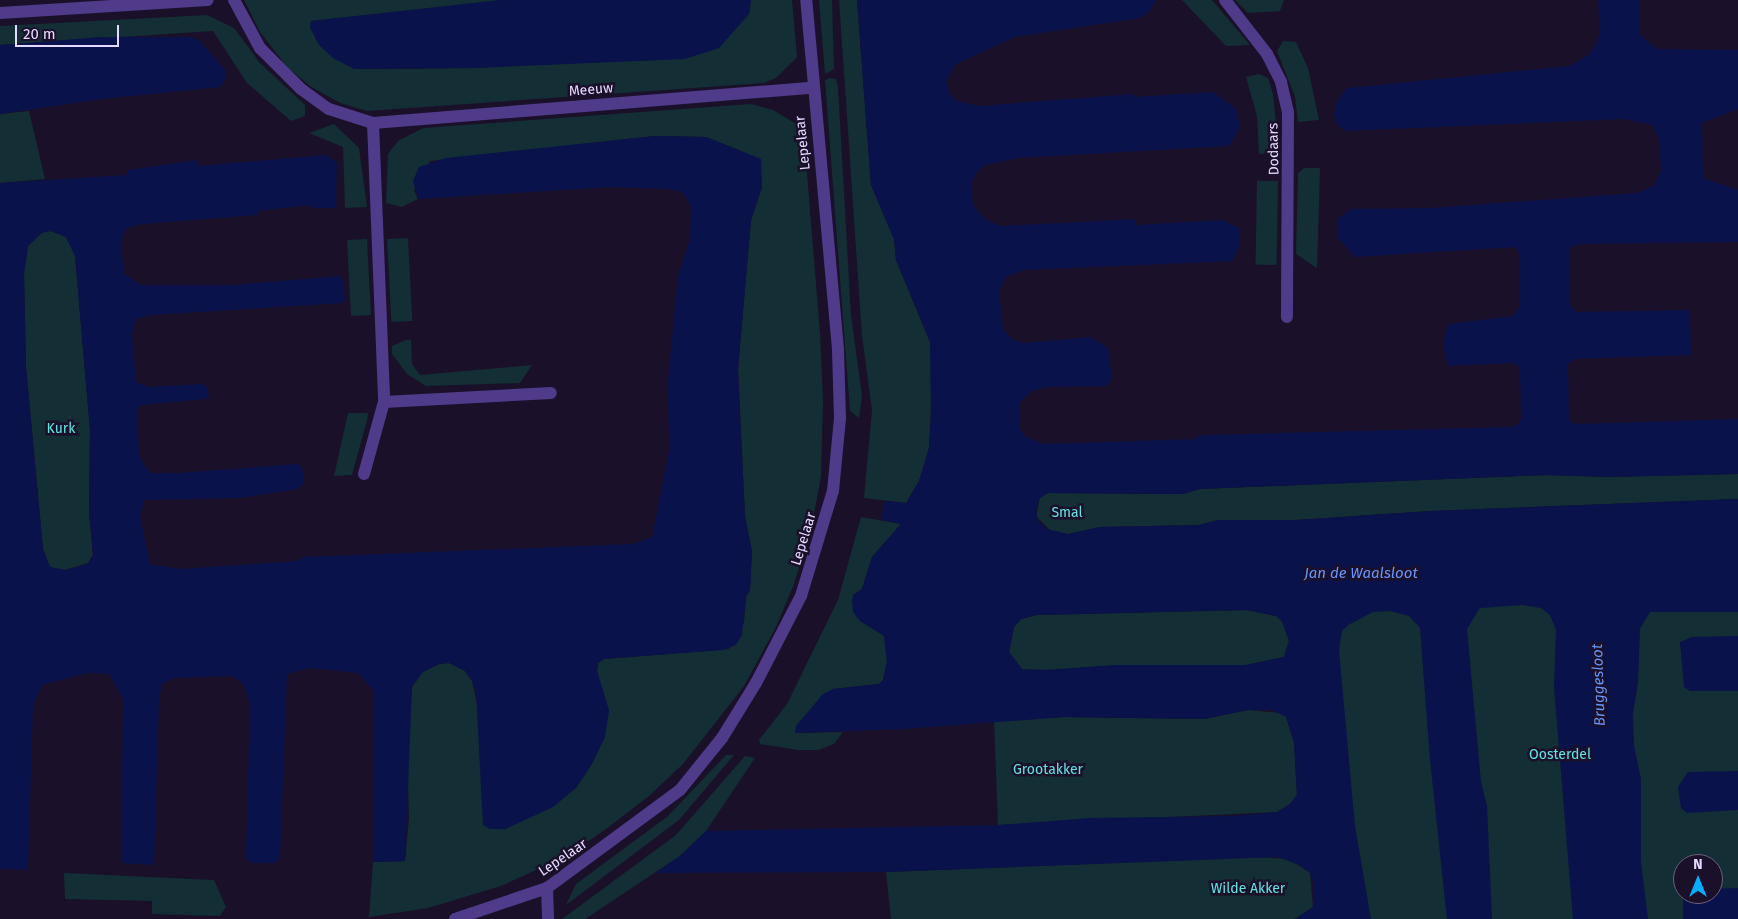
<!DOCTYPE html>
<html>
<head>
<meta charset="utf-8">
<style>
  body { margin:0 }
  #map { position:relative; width:1738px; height:919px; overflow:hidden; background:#1a102a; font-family:"Fira Sans",sans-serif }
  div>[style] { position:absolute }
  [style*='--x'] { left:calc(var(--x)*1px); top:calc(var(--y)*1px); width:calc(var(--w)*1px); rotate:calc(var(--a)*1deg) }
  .green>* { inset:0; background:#132e34; transform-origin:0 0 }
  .water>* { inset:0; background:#09124a }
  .minor>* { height:12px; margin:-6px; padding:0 6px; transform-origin:6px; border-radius:6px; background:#503a8a }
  span { translate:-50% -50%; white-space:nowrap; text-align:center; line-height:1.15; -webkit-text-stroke:5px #1a102a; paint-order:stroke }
  .street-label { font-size:14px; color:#e6d9ff }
  .park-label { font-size:14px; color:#61e3e1 }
  .water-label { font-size:15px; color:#6796ff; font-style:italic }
  .north { position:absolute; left:1673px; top:854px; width:50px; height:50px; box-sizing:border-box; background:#1a102a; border:1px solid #6c607f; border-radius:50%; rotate:0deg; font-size:14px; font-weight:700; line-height:20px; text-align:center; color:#e6d9ff }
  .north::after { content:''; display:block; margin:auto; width:18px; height:22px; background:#05adff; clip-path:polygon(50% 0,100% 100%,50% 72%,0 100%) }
  .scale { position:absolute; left:15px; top:25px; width:104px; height:22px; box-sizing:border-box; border:2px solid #e6d9ff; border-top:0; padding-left:6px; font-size:15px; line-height:18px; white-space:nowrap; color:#e6d9ff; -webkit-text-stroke:4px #1a102a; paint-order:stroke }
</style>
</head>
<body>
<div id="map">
  <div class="green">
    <div style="clip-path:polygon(244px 0,509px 0,311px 21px,355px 69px,474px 68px,566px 63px,749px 14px,751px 0,792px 0,797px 57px,776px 78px,764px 83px,367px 111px,340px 103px,310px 86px,287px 67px,260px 32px)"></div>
    <div style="clip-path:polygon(819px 0,832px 0,834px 69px,825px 74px)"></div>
    <div style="clip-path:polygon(839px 0,857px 0,871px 185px,894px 239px,896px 260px,930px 342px,933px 360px,929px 448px,919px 481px,906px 503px,864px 498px,872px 410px,862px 336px)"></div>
    <div style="clip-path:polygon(1182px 0,1212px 0,1250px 45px,1226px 46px)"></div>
    <div style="clip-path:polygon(1235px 0,1284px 0,1280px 11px,1248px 13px)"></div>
    <div style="clip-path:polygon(207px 15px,234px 28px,260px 63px,305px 105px,305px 116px,291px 121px,247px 83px,213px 31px,0 45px,0 26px)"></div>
    <div style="clip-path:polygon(1283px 41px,1296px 42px,1308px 68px,1319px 120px,1298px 122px,1295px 97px,1277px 51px)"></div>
    <div style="clip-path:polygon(1259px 74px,1268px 78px,1273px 94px,1279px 153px,1259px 154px,1257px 116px,1246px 77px)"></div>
    <div style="clip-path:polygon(830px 78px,836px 79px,838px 87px,851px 315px,862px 396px,859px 418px,850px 411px,825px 80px)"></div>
    <div style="clip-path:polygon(751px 104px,773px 110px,798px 125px,804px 136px,820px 333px,823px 401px,821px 477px,812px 524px,794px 584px,776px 627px,744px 686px,683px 764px,649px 796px,606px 829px,567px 856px,501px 886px,428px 908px,369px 917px,373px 862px,405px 861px,409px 818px,407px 740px,412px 687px,419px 674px,439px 664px,449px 663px,465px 671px,472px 681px,505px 829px,521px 821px,609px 711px,597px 671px,598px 663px,604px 659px,729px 649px,744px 623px,746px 597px,750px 590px,752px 551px,745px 517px,738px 369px,751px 220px,762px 187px,739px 150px,706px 137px,655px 136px,430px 161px,414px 190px,418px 199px,402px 207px,386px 203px,388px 154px,398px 141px,423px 128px)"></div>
    <div style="clip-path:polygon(29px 111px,45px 179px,0 183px,0 114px)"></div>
    <div style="clip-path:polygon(334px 124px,359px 148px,367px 207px,345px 208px,343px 147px,309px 133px)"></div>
    <div style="clip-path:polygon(1304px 168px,1320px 168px,1317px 268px,1296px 254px,1298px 173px)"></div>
    <div style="left:1278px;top:181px;width:84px;height:21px;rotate:91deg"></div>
    <div style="clip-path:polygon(51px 231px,66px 237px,75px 255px,90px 430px,89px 512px,93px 555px,88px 563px,65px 570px,50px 567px,43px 549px,26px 367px,24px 274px,28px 246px,42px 232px)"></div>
    <div style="left:408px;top:238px;width:83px;height:21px;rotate:87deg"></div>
    <div style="left:367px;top:239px;width:76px;height:20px;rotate:87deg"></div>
    <div style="clip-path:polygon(406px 340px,411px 340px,412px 364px,420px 375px,532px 365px,520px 383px,426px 386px,407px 374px,392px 354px,392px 346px)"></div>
    <div style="clip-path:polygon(348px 413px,368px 413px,367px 420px,352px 475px,334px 476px)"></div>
    <div style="clip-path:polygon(1738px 474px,1738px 499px,1431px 511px,1296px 520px,1218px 520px,1199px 525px,1100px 527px,1068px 534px,1051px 531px,1036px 516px,1040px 498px,1048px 493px,1183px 494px,1200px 489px,1546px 475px,1607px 477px)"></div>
    <div style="clip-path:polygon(861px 517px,901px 524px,872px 557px,862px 589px,853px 595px,860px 621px,884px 635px,887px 662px,883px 680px,879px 684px,833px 689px,795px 733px,843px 732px,834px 744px,819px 750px,798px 750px,760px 744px,759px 740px,787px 704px,838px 600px)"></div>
    <div style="clip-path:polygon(evenodd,1738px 586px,1738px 919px,1354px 919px,1325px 599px,1738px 586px,1683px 864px,1713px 864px,1713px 894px,1683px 894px,1683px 864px)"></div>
    <div style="clip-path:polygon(1247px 610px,1276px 616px,1282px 621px,1289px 641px,1284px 657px,1246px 665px,1045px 670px,1022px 669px,1009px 652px,1014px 627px,1021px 619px,1037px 615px)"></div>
    <div style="clip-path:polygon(1248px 710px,1281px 713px,1286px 717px,1294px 742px,1297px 795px,1290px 804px,1277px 812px,998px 825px,994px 720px,1065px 717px,1204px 719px)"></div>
    <div style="clip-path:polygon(726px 755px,734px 755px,679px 820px,566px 905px,576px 884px,668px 816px)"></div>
    <div style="clip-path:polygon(745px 756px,755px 758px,706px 831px,680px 856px,585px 919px,562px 919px,676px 835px)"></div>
    <div style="clip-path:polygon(1259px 857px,1289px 859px,1310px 873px,1313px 907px,1295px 919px,891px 919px,886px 872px)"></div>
    <div style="clip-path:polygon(64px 873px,214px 880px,226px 907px,220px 916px,152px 914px,152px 901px,65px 899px)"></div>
  </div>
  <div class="water">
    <div style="clip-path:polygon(500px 0,751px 0,749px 14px,719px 48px,685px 59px,474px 68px,354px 69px,333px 58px,319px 45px,310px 28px,311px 21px)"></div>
    <div style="clip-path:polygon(evenodd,857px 0,1156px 0,1149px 12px,1140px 18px,1015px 37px,956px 64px,946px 81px,950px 94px,957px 101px,979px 106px,1133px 94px,1133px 97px,1213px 92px,1236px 109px,1240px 127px,1229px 146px,1017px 158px,985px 165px,977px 172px,971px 184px,973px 205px,985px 219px,1000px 226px,1136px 219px,1136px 225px,1222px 220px,1239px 228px,1240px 243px,1233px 261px,1024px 270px,1006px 277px,999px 291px,1003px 329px,1012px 339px,1023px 343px,1091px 337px,1108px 348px,1112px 380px,1106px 386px,1046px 387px,1032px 391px,1019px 403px,1019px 428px,1025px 436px,1043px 444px,1196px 439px,1197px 436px,1207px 435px,1510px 427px,1518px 424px,1521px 419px,1520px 368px,1514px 363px,1448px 366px,1443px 344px,1448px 324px,1513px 316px,1520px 305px,1520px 258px,1516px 247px,1355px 257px,1337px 237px,1337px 219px,1351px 209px,1430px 208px,1637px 193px,1655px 185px,1661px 170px,1659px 139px,1652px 125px,1624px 119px,1345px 131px,1337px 125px,1334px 113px,1337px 101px,1347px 88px,1569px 66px,1590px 54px,1600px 35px,1598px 0,1640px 0,1640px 35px,1657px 49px,1738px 50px,1738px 109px,1702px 123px,1703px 178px,1738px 190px,1738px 242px,1579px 244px,1570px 248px,1569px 255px,1569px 304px,1576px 312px,1690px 310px,1691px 355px,1575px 359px,1568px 364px,1569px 421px,1577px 424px,1738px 419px,1738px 474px,1607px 477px,1546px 475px,1200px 489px,1183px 494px,1048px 493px,1040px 498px,1036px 509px,1038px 521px,1047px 529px,1068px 534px,1100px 527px,1199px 525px,1218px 520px,1296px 520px,1431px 511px,1738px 499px,1738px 612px,1650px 612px,1640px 629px,1638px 683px,1633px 713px,1634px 746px,1641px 779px,1641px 862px,1648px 919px,1573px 919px,1554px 687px,1556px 630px,1550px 615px,1541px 608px,1523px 605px,1480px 608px,1467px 629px,1481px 782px,1487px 806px,1492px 919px,1447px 919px,1430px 760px,1420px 628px,1409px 616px,1390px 611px,1373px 612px,1348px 625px,1342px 631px,1339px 650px,1355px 826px,1371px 919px,1295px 919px,1313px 907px,1313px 881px,1310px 873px,1299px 865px,1278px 857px,886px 872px,655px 873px,680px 856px,706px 831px,998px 825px,1091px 818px,1232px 816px,1277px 812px,1290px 804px,1297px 795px,1294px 742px,1286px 717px,1272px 710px,1248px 710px,1204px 719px,1065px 717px,903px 729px,795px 733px,796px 726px,823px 694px,833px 689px,879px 684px,883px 680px,887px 662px,884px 636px,860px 621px,853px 612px,852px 601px,853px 595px,862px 589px,872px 557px,901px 524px,881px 520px,885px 501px,906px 503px,919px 481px,929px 448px,931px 417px,930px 342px,896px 260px,894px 239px,871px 185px,857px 0,1247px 610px,1276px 616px,1282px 621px,1289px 641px,1284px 657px,1246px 665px,1115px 665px,1045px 670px,1022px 669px,1009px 652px,1014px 627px,1021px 619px,1037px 615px,1247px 610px)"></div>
    <div style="clip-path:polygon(102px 37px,191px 37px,200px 41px,226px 71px,225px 80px,220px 87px,102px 99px,0 114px,0 45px)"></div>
    <div style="clip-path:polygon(evenodd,655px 136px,706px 137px,761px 159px,762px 187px,751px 220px,738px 369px,745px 517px,752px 551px,750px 590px,746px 597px,742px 635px,736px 645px,723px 650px,604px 659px,598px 663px,597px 671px,609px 711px,605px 737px,592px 764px,576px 788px,553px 807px,505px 829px,490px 829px,483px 825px,476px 692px,472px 681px,465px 671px,449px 663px,439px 664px,423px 672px,412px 687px,405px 861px,373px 862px,373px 690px,358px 673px,310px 668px,287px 674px,280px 858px,275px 863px,251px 863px,246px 857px,250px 703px,243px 684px,237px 679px,231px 676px,174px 678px,162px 684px,159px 698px,154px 865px,121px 863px,123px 699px,109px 674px,88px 673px,42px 685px,33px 705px,28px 870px,0 869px,0 183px,127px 175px,128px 170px,197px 160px,199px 166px,326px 155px,337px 163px,335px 208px,311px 208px,310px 205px,257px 211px,257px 215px,142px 224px,127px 228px,123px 235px,121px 246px,124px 274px,141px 285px,233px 285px,340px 276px,343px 282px,345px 299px,342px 303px,150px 315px,136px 319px,132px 334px,136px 382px,149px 387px,202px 384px,207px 387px,209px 396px,205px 399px,141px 405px,137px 410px,139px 455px,144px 465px,151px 473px,178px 473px,298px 464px,302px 468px,304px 483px,298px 489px,240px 498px,144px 500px,140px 517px,150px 564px,181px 569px,297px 561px,304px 557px,633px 544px,652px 537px,669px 451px,668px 379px,678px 276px,690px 239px,691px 207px,686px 198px,682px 192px,667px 189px,610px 187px,418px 199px,413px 181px,419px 167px,446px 158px,655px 136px,51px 231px,66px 237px,75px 256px,90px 430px,89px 512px,93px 555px,88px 564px,65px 570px,50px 567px,43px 549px,26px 367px,24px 274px,28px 246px,42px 233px,51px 231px)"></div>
    <div style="clip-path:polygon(1738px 636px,1738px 691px,1690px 691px,1684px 687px,1680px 642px,1692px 637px)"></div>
    <div style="clip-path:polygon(1738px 771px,1738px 810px,1687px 813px,1681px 808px,1678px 787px,1688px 772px)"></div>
    <div style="clip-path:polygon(1738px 888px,1738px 919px,1683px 919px,1683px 894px,1713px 894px,1713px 889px)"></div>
  </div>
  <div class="minor">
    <div style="--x:234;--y:0;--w:55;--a:61.6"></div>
    <div style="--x:260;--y:48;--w:58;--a:45"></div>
    <div style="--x:301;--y:89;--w:34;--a:36"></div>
    <div style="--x:329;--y:109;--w:46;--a:17.7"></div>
    <div style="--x:373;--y:123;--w:440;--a:-4.6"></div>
    <div style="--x:1225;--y:0;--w:68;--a:52.1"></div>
    <div style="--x:1267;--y:54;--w:31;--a:63"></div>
    <div style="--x:1281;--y:82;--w:32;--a:77"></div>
    <div style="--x:1288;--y:113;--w:204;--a:90.3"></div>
    <div style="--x:0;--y:13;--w:208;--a:-3.6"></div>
    <div style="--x:373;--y:123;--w:279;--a:87.7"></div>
    <div style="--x:384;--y:402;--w:167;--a:-3.1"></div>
    <div style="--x:364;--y:474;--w:75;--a:-74.5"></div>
    <div style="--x:547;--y:888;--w:31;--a:88"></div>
    <div style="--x:455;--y:919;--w:97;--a:-18.6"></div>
    <div style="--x:547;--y:888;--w:165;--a:-36.4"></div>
    <div style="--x:680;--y:790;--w:67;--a:-51.1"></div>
    <div style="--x:722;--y:738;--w:65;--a:-58.3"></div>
    <div style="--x:756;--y:683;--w:98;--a:-62.7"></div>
    <div style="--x:801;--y:596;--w:110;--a:-73.1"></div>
    <div style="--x:833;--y:491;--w:73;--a:-84.5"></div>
    <div style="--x:840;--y:418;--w:69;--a:-91.7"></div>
    <div style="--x:838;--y:349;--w:350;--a:-95.2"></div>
  </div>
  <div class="street-label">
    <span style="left:591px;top:90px;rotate:-5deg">Meeuw</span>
    <span style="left:803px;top:143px;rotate:-96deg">Lepelaar</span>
    <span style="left:1274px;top:149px;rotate:-91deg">Dodaars</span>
    <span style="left:804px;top:539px;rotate:-73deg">Lepelaar</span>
    <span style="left:563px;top:858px;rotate:-34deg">Lepelaar</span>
  </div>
  <div class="park-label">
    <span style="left:61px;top:429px">Kurk</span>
    <span style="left:1067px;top:513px">Smal</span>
    <span style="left:1560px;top:755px">Oosterdel</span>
    <span style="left:1048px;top:770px">Grootakker</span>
    <span style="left:1248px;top:889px">Wilde Akker</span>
  </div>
  <div class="water-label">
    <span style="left:1361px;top:574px">Jan de Waalsloot</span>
    <span style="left:1599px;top:685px;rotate:-92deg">Bruggesloot</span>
  </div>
  <div class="north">N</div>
  <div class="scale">20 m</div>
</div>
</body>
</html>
